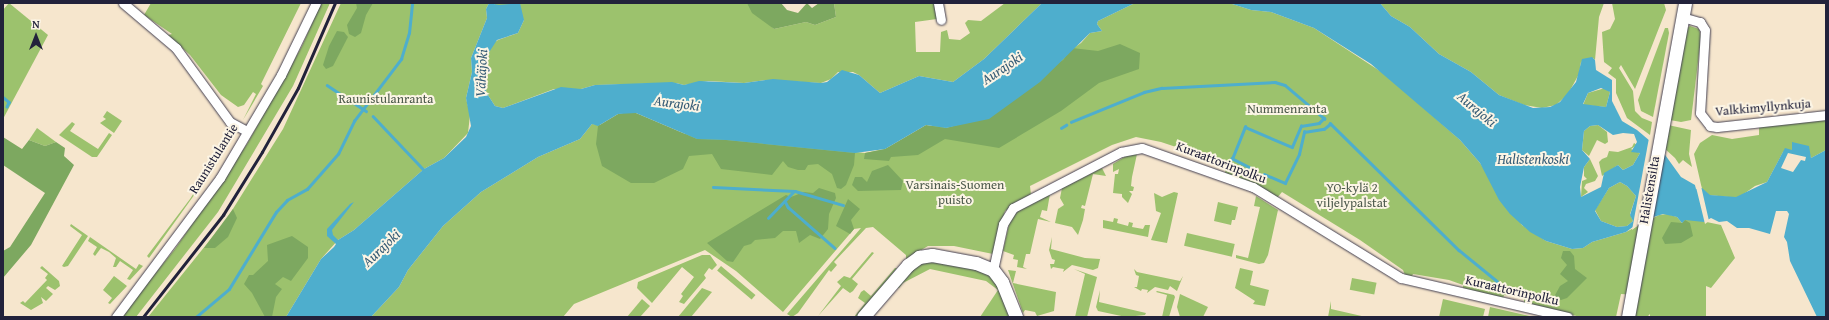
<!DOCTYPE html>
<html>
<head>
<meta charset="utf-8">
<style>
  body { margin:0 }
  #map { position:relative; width:1829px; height:320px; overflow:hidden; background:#f6e6cd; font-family:"Gentium Book Plus",serif }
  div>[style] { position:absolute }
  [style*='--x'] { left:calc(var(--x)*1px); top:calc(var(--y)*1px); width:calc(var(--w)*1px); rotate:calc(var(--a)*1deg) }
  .green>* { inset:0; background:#9cc26d; transform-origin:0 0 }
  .forest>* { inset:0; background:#7da860 }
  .water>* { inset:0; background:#4eaecd }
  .pier>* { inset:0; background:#f6e6cd }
  .stream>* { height:2.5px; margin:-1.25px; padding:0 1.25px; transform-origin:1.25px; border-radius:1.25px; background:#4eaecd }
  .roads { filter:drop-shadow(0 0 1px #423f51) drop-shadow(0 0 1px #423f51) }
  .street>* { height:9px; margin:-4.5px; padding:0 4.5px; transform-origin:4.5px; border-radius:4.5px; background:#fff }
  .secondary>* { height:13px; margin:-6.5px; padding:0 6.5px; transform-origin:6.5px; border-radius:6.5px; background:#fff }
  .rail>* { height:2.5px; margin:-1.25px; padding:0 1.25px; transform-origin:1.25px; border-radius:1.25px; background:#22223b }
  span { translate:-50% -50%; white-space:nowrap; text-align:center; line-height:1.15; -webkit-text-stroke:4px #fcf5e5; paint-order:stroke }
  .park-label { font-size:13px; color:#4d5a4c }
  .street-label { font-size:13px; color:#22223b }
  .water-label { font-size:14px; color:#345a75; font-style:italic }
  .frame { position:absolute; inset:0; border:4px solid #22223b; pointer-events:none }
  .north { position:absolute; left:16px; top:16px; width:40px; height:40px; -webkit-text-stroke:3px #fcf5e5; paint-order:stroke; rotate:0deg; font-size:11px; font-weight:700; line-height:16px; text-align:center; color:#22223b }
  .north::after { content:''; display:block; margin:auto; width:14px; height:18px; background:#22223b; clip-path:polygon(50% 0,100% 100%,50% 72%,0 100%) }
</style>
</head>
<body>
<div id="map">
  <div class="green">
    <div style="clip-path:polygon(9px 3px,48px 35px,3px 119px,3px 10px)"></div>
    <div style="clip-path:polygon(151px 3px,301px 3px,261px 84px,263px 86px,243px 120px,256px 94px,253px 92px,244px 105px,238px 107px,221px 95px,190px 55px,168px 35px,172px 34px,144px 15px)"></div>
    <div style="clip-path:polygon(321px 3px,330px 3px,293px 86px,218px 212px,136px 317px,120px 317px,175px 249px,247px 144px,302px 46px)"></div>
    <div style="clip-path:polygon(341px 3px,489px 3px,486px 9px,487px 18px,471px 58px,472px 72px,466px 98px,470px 115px,468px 133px,444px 158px,424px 169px,354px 230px,338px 240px,321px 259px,286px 317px,148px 317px,226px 220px,283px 129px)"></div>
    <div style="clip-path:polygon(495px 3px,747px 3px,774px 29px,806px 22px,815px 25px,836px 17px,834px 3px,936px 3px,937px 19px,915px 22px,916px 52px,940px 52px,941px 32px,947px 30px,949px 39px,960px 40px,970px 33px,965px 23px,968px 20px,981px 21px,1005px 3px,1042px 3px,984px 59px,953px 82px,919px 76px,880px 93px,859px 75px,853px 72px,838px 72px,831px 79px,821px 83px,766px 80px,744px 83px,708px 81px,684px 85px,676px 83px,595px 85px,581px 89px,554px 89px,503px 108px,495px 106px,486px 92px,488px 54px,492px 44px,498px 40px,518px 33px,524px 20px,513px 18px,497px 28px,491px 28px)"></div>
    <div style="clip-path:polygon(1135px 3px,1229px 3px,1251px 10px,1271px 12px,1314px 28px,1386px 75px,1460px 140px,1480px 163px,1522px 225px,1546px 241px,1572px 249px,1583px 248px,1592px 242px,1626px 232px,1659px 215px,1667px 214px,1677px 217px,1682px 223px,1684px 220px,1697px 220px,1721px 225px,1735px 258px,1711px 288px,1706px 286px,1706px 317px,1650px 317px,1650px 314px,1647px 317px,1635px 317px,1637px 295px,1621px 294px,1616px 317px,1581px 317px,1524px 304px,1524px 297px,1504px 295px,1503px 299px,1463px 290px,1463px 285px,1449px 280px,1413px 274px,1412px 276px,1405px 275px,1403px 270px,1360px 240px,1282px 192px,1277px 198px,1225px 173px,1227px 164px,1161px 142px,1136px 137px,1112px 145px,1030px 186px,1031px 195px,1005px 211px,993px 254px,954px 246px,928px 246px,906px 259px,906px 255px,873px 227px,866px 228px,834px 262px,837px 265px,831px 272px,829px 270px,798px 313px,792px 317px,787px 314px,861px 228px,854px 229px,783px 312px,736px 271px,705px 250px,574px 304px,563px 317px,371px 317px,399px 287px,408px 270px,443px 226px,481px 192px,538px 157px,580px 139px,592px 124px,865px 153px,885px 149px,936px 124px,946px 128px,961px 124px,1081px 43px,1090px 33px,1102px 31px,1097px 24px,1098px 21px)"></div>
    <div style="clip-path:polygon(1380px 3px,1604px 3px,1599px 17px,1595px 60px,1593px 58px,1581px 62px,1579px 74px,1568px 94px,1556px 105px,1542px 108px,1524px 105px,1499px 95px,1471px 72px,1439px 54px,1410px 27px,1391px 16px)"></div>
    <div style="clip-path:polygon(1612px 3px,1664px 3px,1666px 10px,1635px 89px,1621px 65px,1619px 68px,1633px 91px,1635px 111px,1642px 118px,1652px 122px,1650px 135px,1627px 118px,1616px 93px,1616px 79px,1608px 73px,1612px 68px,1604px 62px,1602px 32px,1610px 29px,1615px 19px)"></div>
    <div style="clip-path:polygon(1690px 26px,1699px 29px,1701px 37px,1691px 120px,1681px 122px,1670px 120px,1686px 29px)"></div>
    <div style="clip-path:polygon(1665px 28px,1668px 28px,1669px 33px,1653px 117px,1641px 111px,1638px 100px)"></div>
    <div style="clip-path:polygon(1605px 88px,1610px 92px,1606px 107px,1583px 105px,1588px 93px)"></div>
    <div style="clip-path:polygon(107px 111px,122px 121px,114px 133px,100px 123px,106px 119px,103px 117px)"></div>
    <div style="clip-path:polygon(1826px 120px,1826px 150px,1811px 158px,1808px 150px,1793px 145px,1792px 150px,1783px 152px,1767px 182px,1755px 186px,1738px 198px,1709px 195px,1702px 189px,1694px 154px,1700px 143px,1712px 135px,1732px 139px,1759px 135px,1759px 125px)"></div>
    <div style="clip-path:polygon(72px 122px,75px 124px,70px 131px,98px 149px,109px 133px,112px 135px,97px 157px,92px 157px,59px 135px)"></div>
    <div style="clip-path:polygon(1598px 125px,1607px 132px,1608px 142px,1605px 144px,1597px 140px,1589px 156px,1582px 150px,1584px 131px,1590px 126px)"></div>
    <div style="clip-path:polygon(1668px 125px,1691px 130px,1689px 154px,1692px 167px,1683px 160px,1679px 164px,1675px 158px,1664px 148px)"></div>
    <div style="clip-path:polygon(37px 128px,56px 142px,45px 146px,29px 140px)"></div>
    <div style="clip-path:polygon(233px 132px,215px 166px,149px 258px,147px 256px,190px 199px)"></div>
    <div style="clip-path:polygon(1634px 143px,1637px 145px,1631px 149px,1640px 153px,1633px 165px,1623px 170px,1618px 165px,1602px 176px,1599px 162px,1602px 159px,1607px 157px,1609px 151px,1618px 152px,1632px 147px)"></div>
    <div style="clip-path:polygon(1137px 154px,1132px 177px,1131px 186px,1134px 187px,1133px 191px,1129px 191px,1132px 194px,1128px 203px,1122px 197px,1122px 194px,1113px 193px,1115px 174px,1118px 174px,1119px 169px,1113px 172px,1113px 164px,1126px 156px)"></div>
    <div style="clip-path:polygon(1590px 159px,1598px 176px,1595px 181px,1586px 184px,1584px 188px,1588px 192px,1581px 197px,1582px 181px,1587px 179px,1584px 176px,1584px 167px)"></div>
    <div style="clip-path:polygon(1102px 168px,1106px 176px,1093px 174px,1085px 206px,1082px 205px,1081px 208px,1085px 209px,1083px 220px,1078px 235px,1072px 227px,1055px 223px,1058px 209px,1064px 205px,1060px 198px,1062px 188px)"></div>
    <div style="clip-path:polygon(1620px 182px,1627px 186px,1636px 196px,1630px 214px,1633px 221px,1627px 226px,1617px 227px,1601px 221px,1595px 210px,1609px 188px)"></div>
    <div style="clip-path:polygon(1174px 192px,1178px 193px,1167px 243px,1151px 240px,1161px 213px,1156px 211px,1154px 193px,1162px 197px)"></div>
    <div style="clip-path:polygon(1050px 194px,1047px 211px,1042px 210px,1040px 217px,1051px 222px,1038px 219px,1030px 254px,1026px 254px,1023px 267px,1027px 269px,1017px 267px,1018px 260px,1013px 259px,1014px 255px,1003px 251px,1010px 220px,1019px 210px)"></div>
    <div style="clip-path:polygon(1256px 196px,1278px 210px,1268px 255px,1264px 263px,1259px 264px,1236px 258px,1236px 255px,1248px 258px,1260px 207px,1254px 206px)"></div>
    <div style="clip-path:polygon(1218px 202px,1238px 207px,1235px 220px,1232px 220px,1231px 225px,1214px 221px)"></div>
    <div style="clip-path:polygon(1114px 218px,1118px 219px,1117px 223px,1128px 226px,1129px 222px,1133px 223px,1132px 227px,1143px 229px,1145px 225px,1150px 225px,1148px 237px,1103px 228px,1103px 220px,1113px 222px)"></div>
    <div style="clip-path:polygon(71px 224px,88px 236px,68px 266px,64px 267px,62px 266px,82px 235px,70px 226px)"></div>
    <div style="left:1187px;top:233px;width:49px;height:13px;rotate:13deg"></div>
    <div style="clip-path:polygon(90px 237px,136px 269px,139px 264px,143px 266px,130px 280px,127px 279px,133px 270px,120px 261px,116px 267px,113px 267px,116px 258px,109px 252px,101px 248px,95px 256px,93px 254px,97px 247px,88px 241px)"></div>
    <div style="clip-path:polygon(1052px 237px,1051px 249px,1085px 258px,1100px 259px,1103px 246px,1098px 268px,1093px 270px,1072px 265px,1063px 272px,1064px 269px,1058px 268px,1053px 267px,1051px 269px,1050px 264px,1054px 264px,1055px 260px,1052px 259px,1049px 250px)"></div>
    <div style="clip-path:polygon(872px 252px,874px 253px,852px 279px,858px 284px,853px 291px,850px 293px,843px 288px,818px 316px,841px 286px,837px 282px,844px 276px,850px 278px)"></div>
    <div style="clip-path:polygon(702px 255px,710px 255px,717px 265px,712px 270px,709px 268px,704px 275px,706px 278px,684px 304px,679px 302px,683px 296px,681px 294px,694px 277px,682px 267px,652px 303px,637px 288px,638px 282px)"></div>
    <div style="clip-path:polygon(929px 260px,978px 269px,990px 275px,996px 284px,1010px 317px,980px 317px,998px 290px,986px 281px,930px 269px,903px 283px,899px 288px,896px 287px,916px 265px)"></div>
    <div style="clip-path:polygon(42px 266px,59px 281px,60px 286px,55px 290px,48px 286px,46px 288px,53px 294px,46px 301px,41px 297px,43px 303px,31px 310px,20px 303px,23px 301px,25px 303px,47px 280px,45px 278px,48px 274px,40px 268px)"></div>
    <div style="left:721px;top:266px;width:45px;height:6px;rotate:40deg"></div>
    <div style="clip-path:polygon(895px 268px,897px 268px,858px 317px,854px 317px,865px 303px,858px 298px,861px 292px,864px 290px,871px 296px)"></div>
    <div style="clip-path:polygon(1240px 268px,1253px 271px,1250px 285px,1269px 290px,1265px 306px,1253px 304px,1255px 301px,1235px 288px)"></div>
    <div style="clip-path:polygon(1074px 269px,1097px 277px,1087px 317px,1075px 317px,1085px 274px)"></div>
    <div style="clip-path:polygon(1134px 269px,1137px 272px,1180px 281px,1183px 276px,1177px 291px,1170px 286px,1168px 290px,1155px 287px,1147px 293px,1148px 290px,1142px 289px,1141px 291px,1134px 287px,1137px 287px,1139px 276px,1136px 275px)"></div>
    <div style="clip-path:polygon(1008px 270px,1016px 271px,1013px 283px,1056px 292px,1054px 311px,1037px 316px,1035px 312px,1025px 310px,1023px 313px)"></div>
    <div style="clip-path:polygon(114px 276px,127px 286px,110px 304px,108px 303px,112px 298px,103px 290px)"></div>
    <div style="left:1352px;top:278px;width:25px;height:12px;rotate:11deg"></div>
    <div style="clip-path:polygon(702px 288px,712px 292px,691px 317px,678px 317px)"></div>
    <div style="clip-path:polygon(1100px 290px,1099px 302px,1146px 313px,1145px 315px,1126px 317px,1098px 311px,1096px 307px)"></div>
    <div style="clip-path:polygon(1157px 291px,1174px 295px,1175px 297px,1169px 317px,1162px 317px,1167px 295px,1156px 292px)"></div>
    <div style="clip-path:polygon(1180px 294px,1208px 307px,1203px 317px,1180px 317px,1177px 307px)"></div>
    <div style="clip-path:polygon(642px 299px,650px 306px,640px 317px,627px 317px)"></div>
    <div style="clip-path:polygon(1443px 299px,1485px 309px,1483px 317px,1439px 317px)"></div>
    <div style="clip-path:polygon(1331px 301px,1331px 309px,1366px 317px,1328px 317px)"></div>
    <div style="clip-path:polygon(1490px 307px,1534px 317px,1488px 317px)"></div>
  </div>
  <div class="forest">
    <div style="clip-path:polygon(356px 3px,373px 3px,366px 15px,361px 33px,355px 37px,349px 34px,347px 25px,357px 8px)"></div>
    <div style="clip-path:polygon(747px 3px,781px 3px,787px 10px,798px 13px,807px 3px,812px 8px,819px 3px,834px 3px,836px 17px,815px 25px,806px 22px,774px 29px,752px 13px)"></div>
    <div style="clip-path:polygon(337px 31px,344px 32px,348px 37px,333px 66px,326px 69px,323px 65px,329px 46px)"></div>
    <div style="clip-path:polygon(1120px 44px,1140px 53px,1139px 69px,1099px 83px,1061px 111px,999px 148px,945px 139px,918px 155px,891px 157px,889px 161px,864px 159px,865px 153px,885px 149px,926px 125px,946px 128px,969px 122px,1063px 60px,1072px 48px,1098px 51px)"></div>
    <div style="clip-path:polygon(628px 112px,636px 113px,697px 139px,726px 140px,855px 153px,854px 165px,846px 185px,841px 189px,837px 188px,832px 174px,818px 164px,808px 165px,805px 170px,798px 170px,788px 167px,783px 161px,772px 175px,721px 169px,712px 154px,689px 156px,683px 169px,654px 183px,631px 183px,602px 166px,596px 144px,598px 126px,618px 114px)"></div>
    <div style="clip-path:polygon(3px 137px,22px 149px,29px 140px,45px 146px,56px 142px,65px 148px,64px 156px,74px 165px,31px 245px,3px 278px,3px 251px,10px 247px,45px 193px,3px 165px)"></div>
    <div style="clip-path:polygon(888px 165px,903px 181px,901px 190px,858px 191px,852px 185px,855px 177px,862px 177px,867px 182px,872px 171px)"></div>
    <div style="clip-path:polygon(819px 188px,835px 193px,836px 198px,829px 214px,828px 229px,820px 239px,810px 235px,799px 243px,796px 231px,783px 231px,775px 238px,755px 240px,751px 244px,744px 246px,733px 262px,727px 261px,707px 243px,786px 195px,791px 197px,804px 192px,813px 193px)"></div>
    <div style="clip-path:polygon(848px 199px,860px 209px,851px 220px,854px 229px,850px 234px,836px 226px)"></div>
    <div style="clip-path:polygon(233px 209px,237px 218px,228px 237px,215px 248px,204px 248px)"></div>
    <div style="clip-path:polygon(1685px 220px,1690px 223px,1693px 236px,1681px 243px,1665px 244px,1662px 238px,1671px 222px,1682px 223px)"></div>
    <div style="clip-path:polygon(292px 236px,308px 247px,308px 258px,291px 281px,283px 277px,275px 284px,282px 289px,276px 297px,272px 317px,265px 317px,252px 293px,244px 284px,249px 275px,253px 275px,268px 261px,267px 245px)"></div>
    <div style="clip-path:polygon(1563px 251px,1570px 251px,1574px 256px,1575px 269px,1587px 278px,1567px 298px,1561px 300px,1554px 297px,1560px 286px,1568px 281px,1560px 274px,1567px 265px,1561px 258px)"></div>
  </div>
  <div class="water">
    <div style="clip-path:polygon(489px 3px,499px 5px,520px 3px,524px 20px,518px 33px,497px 40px,488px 54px,486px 92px,495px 106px,503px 108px,561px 87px,581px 89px,595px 85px,672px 82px,684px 85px,699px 81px,744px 83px,773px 79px,821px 83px,827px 82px,842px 70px,859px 75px,880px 93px,919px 76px,953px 82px,984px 59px,1042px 3px,1135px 3px,1098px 21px,1097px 24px,1102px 31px,1090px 33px,1040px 82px,989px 119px,946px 128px,926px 125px,885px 149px,855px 153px,726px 140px,697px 139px,636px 113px,618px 114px,598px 126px,592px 124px,580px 139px,538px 157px,481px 192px,443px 226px,408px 270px,399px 287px,371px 317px,286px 317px,321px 259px,334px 247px,336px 244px,327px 236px,327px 229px,350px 204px,354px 202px,332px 230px,333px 235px,338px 240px,354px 230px,424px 169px,444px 158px,466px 137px,471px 126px,466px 98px,472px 72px,471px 58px,487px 18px,486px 9px)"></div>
    <div style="clip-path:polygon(evenodd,1229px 3px,1380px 3px,1391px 16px,1410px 27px,1439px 54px,1471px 72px,1499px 95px,1533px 108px,1550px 107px,1560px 102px,1576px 82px,1582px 59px,1592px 57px,1595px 60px,1596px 70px,1612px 80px,1612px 101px,1622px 121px,1637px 130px,1663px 152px,1681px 177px,1695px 185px,1696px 189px,1702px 188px,1710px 195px,1736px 197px,1767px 182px,1785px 148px,1792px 150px,1792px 142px,1809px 146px,1811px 158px,1826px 150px,1826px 317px,1817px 317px,1790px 261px,1787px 242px,1784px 237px,1789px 214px,1787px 211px,1776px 211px,1770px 234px,1749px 228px,1737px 228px,1727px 221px,1719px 222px,1711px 218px,1704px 222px,1685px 220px,1682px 223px,1677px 217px,1663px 214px,1641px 221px,1626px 232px,1592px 242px,1583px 248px,1572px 249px,1546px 241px,1530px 232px,1510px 214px,1499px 200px,1480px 163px,1460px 140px,1371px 64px,1314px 28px,1271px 12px,1251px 10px,1229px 3px,1601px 88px,1610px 92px,1606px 107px,1583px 104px,1588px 93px,1601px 88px,1229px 3px,1598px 125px,1613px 135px,1623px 133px,1634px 134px,1637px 142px,1631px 152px,1640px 153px,1633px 165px,1623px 170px,1618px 165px,1604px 173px,1601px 187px,1581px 197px,1580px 187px,1584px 167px,1590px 159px,1582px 150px,1584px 131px,1590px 126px,1598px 125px,1229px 3px,1788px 153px,1806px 157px,1805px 161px,1801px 160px,1793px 172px,1781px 168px,1788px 153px,1229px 3px,1620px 182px,1627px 186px,1636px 196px,1630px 215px,1633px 221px,1627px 226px,1617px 227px,1601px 221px,1595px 211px,1609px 188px,1620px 182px)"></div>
  </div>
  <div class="pier">
    <div style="clip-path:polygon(1649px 138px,1664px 150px,1641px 223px,1632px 230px)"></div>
    <div style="clip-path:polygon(1695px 183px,1698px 187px,1701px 186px,1709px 221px,1705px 224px)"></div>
  </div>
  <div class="stream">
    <div style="--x:327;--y:85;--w:47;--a:33.7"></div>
    <div style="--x:3;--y:97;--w:8;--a:40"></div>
    <div style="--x:9;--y:102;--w:5;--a:112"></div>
    <div style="--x:373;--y:116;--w:76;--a:46.6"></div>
    <div style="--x:1071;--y:122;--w:79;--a:-22.3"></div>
    <div style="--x:1144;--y:92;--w:18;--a:-13"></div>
    <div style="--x:1162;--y:88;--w:113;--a:-3"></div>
    <div style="--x:1275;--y:82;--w:10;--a:17"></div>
    <div style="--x:1285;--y:85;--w:52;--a:40.4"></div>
    <div style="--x:1330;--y:123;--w:181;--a:44.6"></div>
    <div style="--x:1459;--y:250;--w:49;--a:39.2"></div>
    <div style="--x:1061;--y:128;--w:6;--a:-31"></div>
    <div style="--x:1256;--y:171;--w:27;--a:-153"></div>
    <div style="--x:1232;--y:159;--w:35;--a:-68"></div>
    <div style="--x:1245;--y:127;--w:51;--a:23.1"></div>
    <div style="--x:1292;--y:147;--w:23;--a:-67"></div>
    <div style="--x:1301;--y:126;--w:18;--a:-9"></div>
    <div style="--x:1319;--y:123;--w:7;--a:-45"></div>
    <div style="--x:1264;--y:174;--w:23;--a:23"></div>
    <div style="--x:1285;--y:183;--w:32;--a:-64"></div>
    <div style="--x:1299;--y:154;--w:23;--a:-77"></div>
    <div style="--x:1304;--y:132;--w:20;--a:-9"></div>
    <div style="--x:1324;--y:129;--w:8;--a:-40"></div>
    <div style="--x:713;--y:187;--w:82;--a:2.8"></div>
    <div style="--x:795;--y:191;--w:50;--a:16.3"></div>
    <div style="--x:785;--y:201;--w:7;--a:63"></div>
    <div style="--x:788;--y:207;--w:62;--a:41.1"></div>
    <div style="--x:768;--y:218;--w:37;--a:-46"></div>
    <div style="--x:196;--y:317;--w:43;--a:-40.3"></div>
    <div style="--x:229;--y:289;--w:90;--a:-58.6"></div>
    <div style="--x:276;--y:212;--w:16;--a:-47"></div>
    <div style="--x:287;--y:200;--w:23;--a:-29"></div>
    <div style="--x:307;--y:189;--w:47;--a:-48.5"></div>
    <div style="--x:338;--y:154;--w:37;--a:-64"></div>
    <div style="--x:354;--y:121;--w:78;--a:-52.8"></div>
    <div style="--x:401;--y:59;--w:27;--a:-73"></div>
    <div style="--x:409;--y:33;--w:30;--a:-84"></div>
  </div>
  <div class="roads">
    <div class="street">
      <div style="--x:123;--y:3;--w:70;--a:40.3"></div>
      <div style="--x:176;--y:48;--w:92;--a:53.9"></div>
      <div style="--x:230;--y:122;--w:19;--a:28"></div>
      <div style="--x:938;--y:3;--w:17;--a:80"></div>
      <div style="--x:1682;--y:17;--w:19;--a:16"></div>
      <div style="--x:1700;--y:22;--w:9;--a:58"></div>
      <div style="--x:1705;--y:30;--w:83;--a:93.4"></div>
      <div style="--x:1700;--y:113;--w:16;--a:52"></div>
      <div style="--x:1710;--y:126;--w:7;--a:8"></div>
      <div style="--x:1717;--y:127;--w:110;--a:-6.3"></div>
      <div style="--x:993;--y:270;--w:47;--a:-77.7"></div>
      <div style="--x:1003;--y:224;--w:19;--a:-58"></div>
      <div style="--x:1013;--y:208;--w:122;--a:-27.4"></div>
      <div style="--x:1121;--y:152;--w:21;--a:-11"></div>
      <div style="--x:1142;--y:148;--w:118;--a:19.4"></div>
      <div style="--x:1253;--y:187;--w:174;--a:31.6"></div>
      <div style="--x:1401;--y:278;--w:171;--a:13.1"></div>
      <div style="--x:116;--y:317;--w:174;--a:-53.2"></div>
      <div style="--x:220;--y:178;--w:120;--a:-59.4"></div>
      <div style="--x:281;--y:75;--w:80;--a:-64.1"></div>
    </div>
    <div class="secondary">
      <div style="--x:863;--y:317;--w:69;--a:-49.1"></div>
      <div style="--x:908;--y:265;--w:14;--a:-36"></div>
      <div style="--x:919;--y:257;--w:13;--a:-9"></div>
      <div style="--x:932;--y:255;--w:45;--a:10.3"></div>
      <div style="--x:976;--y:263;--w:18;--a:22"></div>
      <div style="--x:993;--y:270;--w:15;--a:53"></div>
      <div style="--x:1002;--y:282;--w:38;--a:68"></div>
      <div style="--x:1628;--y:317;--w:319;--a:-79.7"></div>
    </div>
  </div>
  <div class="rail">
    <div style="--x:143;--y:317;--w:130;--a:-51.9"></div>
    <div style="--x:223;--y:215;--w:74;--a:-58.2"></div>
    <div style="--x:262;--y:152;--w:73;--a:-60.6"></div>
    <div style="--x:298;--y:88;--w:93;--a:-66.5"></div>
  </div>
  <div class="park-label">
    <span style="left:386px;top:99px">Raunistulanranta</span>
    <span style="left:1287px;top:109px">Nummenranta</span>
    <span style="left:955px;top:193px">Varsinais-Suomen<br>puisto</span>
    <span style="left:1352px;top:196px">YO-kylä 2<br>viljelypalstat</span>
  </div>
  <div class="street-label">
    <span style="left:1763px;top:108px;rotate:-5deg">Valkkimyllynkuja</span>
    <span style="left:214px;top:159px;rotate:-58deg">Raunistulantie</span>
    <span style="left:1221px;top:163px;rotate:21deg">Kuraattorinpolku</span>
    <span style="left:1650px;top:190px;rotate:-80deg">Halistensilta</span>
    <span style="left:1512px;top:291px;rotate:13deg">Kuraattorinpolku</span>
  </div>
  <div class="water-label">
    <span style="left:1002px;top:68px;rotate:-34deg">Aurajoki</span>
    <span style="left:481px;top:73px;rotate:-87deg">Vähäjoki</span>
    <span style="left:677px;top:103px;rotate:7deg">Aurajoki</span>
    <span style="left:1477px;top:109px;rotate:40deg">Aurajoki</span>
    <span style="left:1533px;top:159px">Halistenkoski</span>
    <span style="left:381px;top:248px;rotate:-44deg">Aurajoki</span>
  </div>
  <div class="frame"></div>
  <div class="north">N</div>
</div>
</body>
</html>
